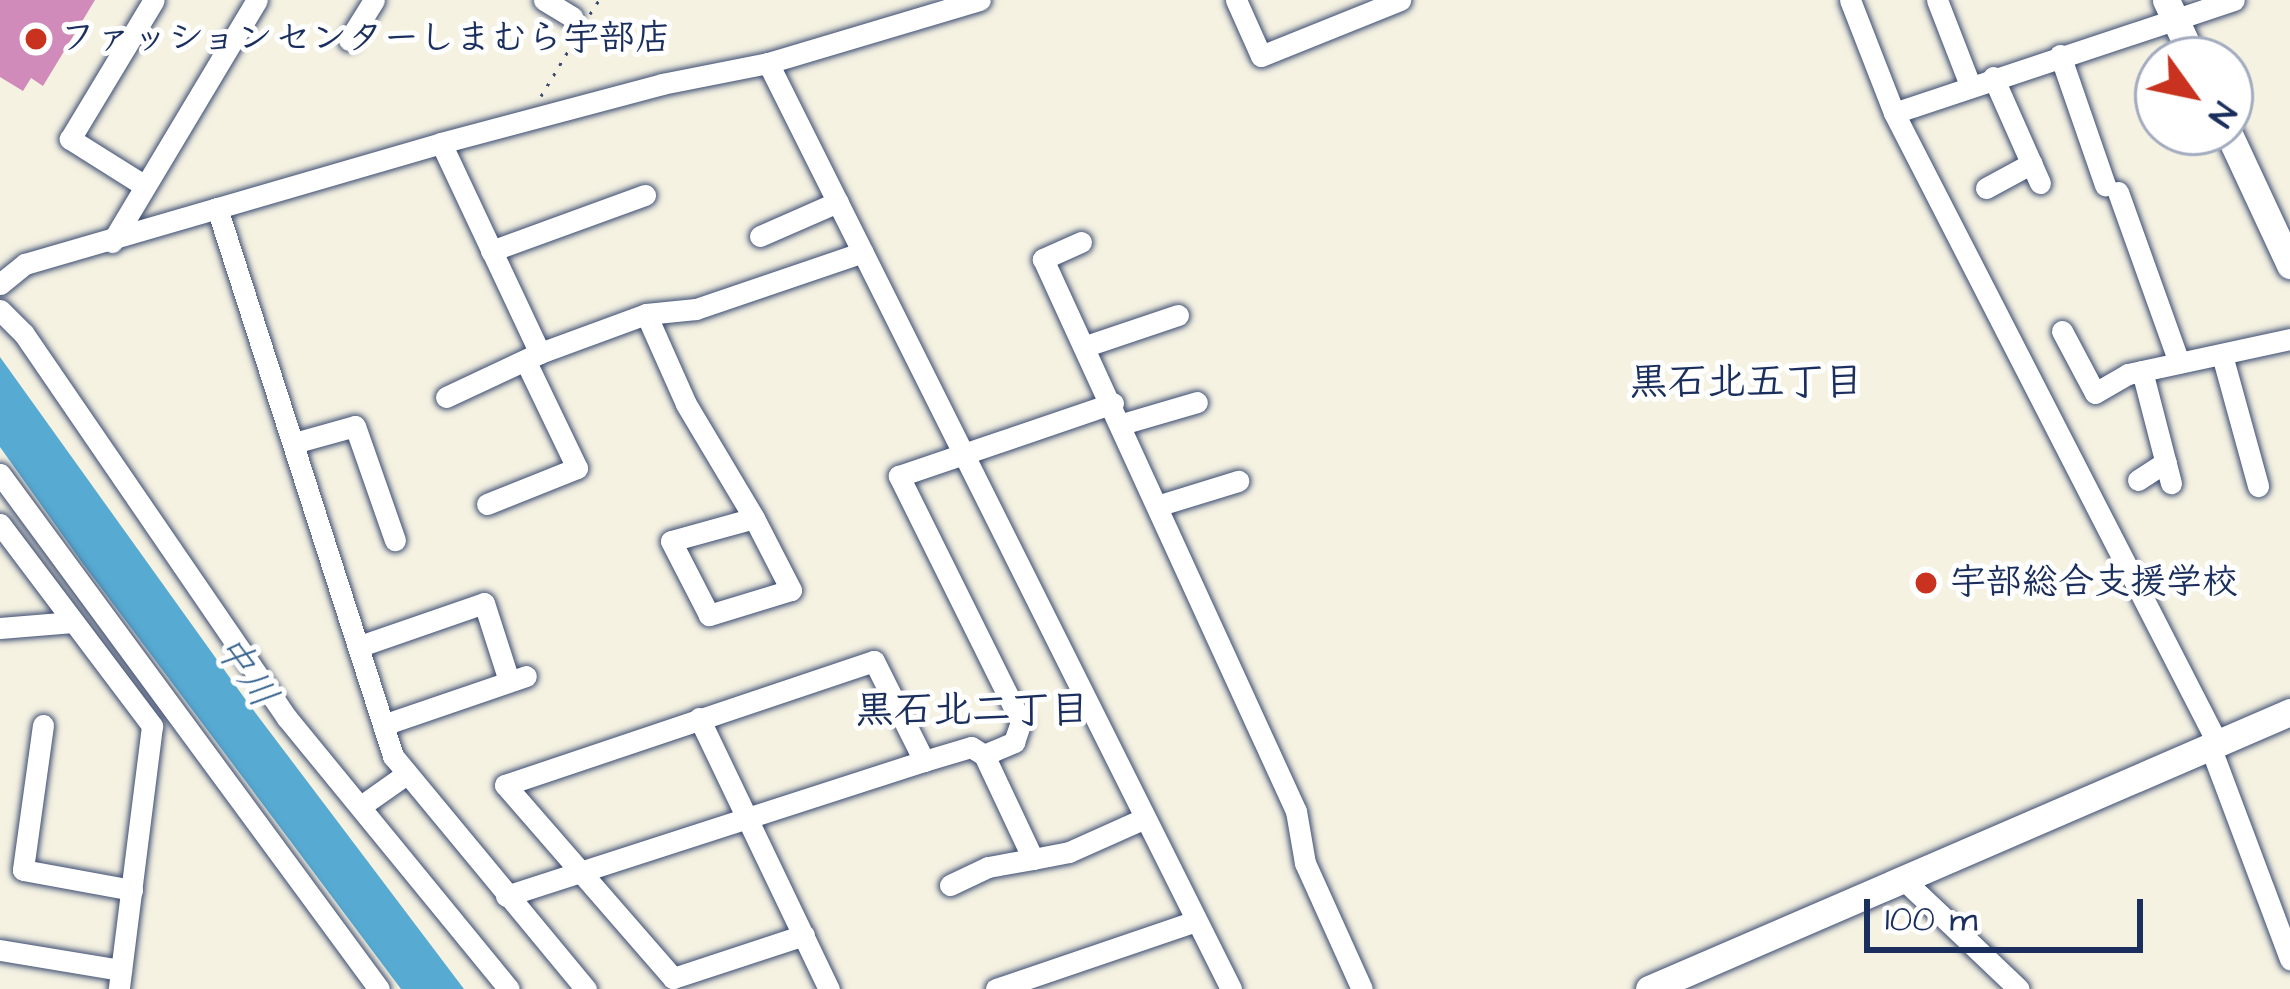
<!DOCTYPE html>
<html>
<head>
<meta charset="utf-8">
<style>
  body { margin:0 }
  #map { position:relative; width:2290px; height:989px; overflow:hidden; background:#f5f2e2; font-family:"Architects Daughter","Klee One",sans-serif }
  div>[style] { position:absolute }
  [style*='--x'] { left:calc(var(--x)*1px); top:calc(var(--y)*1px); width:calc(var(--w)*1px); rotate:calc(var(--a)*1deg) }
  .water>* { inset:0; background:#57aad2 }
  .building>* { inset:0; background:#d08bbb }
  .path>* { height:3px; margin-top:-1.5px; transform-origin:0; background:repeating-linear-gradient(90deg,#3c4c72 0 3px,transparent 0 12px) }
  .roads { filter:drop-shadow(0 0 3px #3c4c72) drop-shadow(0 0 3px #3c4c72) }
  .minor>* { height:21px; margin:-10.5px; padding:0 10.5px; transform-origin:10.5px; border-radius:10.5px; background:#fff }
  .tertiary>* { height:27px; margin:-13.5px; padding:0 13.5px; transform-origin:13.5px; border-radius:13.5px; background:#fff }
  .dots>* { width:33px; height:33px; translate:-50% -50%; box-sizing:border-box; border:6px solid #fff; border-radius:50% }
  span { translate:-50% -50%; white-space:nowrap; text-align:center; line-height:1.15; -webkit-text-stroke:10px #fff; paint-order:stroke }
  .poi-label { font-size:36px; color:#1b2f5e; font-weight:700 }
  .left { translate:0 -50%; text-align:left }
  .neighbourhood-label { font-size:39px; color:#1b2f5e; font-weight:700 }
  .water-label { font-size:39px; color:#33608c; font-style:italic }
  .north { position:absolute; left:2134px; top:36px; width:120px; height:120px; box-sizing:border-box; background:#fff; border:3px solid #a4acbf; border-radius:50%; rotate:123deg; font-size:33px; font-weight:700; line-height:48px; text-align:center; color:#1b2f5e }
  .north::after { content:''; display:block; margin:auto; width:42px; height:54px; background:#c8321e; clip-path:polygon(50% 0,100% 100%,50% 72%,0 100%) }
  .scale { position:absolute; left:1864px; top:899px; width:279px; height:54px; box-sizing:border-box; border:6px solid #1b2f5e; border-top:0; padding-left:15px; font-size:36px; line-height:42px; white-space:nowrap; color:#1b2f5e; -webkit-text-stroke:9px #fff; paint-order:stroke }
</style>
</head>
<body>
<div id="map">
  <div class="water">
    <div style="clip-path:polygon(0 357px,248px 703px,464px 989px,401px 989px,81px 561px,0 447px)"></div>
  </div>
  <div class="building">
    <div style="clip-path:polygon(0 0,95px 0,43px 86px,31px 78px,23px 91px,0 77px)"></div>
  </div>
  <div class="path">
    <div style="--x:590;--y:14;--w:17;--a:-57"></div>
    <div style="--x:541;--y:96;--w:68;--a:-58.9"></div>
  </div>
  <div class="roads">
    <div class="minor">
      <div style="--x:544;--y:0;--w:33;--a:31"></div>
      <div style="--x:1236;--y:0;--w:61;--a:65.9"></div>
      <div style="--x:1261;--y:56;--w:150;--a:-21.9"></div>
      <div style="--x:1850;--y:0;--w:121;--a:68.7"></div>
      <div style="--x:1894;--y:113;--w:707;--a:62.82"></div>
      <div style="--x:1937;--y:0;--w:91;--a:68.8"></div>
      <div style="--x:349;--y:40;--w:47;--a:-58"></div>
      <div style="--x:2060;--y:55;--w:138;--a:70.9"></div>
      <div style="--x:768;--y:63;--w:1035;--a:63.43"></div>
      <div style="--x:1993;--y:77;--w:116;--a:66.1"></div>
      <div style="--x:1894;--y:113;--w:358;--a:-18.4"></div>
      <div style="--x:441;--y:143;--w:232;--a:64.8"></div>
      <div style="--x:145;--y:186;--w:89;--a:-147.9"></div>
      <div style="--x:70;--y:139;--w:162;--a:-58.9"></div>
      <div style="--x:1986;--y:188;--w:52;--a:-28.5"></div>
      <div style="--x:2118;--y:192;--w:181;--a:70.3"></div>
      <div style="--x:217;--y:208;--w:576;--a:72.19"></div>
      <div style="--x:393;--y:756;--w:303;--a:50.4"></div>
      <div style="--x:760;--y:236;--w:85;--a:-23.6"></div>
      <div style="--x:112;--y:242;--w:282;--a:-59.1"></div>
      <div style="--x:1081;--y:242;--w:42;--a:155.9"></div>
      <div style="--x:1043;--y:259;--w:607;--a:65.38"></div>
      <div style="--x:1296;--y:811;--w:53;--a:80.2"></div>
      <div style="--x:1305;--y:863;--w:138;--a:65.7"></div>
      <div style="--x:491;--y:251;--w:164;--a:-20"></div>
      <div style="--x:0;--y:284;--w:32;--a:-39"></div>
      <div style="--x:25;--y:264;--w:433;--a:-16.2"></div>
      <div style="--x:441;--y:143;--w:229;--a:-14.9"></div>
      <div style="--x:662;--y:84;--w:108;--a:-11.2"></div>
      <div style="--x:768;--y:63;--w:221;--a:-16.6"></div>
      <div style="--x:0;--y:310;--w:34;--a:45"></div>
      <div style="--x:24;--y:334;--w:465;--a:55.6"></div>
      <div style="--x:287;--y:718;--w:350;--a:50.7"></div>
      <div style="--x:646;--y:314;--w:98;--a:66"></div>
      <div style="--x:686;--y:404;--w:133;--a:59.2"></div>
      <div style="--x:754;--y:518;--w:81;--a:62.8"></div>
      <div style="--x:791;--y:590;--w:86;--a:163"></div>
      <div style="--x:709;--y:615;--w:83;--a:-117.2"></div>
      <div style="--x:671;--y:541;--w:86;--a:-15.5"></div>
      <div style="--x:2062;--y:331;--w:70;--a:62"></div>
      <div style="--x:2095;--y:393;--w:38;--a:-30"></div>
      <div style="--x:2128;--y:374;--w:166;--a:-12.2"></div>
      <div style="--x:1086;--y:346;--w:97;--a:-18.6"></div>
      <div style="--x:2222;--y:355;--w:136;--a:74.6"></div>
      <div style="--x:2142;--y:371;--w:116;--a:75.5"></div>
      <div style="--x:446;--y:397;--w:104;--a:-25.1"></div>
      <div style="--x:540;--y:353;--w:113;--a:-20.2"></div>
      <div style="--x:646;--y:314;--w:50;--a:-5.7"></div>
      <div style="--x:696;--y:309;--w:176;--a:-18.8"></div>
      <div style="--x:1122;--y:424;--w:78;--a:-16.3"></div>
      <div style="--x:294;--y:443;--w:63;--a:-15.6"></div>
      <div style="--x:355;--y:426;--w:121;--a:70.7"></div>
      <div style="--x:0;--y:474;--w:639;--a:53.65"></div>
      <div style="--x:2138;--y:480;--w:33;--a:-33"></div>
      <div style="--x:487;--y:504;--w:97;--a:-21.8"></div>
      <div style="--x:577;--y:468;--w:118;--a:-115.7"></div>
      <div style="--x:1160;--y:505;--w:82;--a:-17.1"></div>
      <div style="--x:0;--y:524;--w:253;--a:53"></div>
      <div style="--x:152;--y:726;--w:265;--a:97.2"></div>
      <div style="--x:0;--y:628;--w:73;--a:-4.7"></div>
      <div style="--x:360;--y:646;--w:131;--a:-19.1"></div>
      <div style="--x:484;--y:603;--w:82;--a:72.2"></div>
      <div style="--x:699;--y:718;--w:301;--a:64.4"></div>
      <div style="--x:43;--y:725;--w:146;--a:97.9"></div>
      <div style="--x:23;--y:870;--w:111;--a:10.4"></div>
      <div style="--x:383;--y:725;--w:151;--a:-18.9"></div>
      <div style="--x:2210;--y:746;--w:228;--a:69.4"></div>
      <div style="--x:361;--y:806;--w:54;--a:-35.2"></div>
      <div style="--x:1033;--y:859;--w:37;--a:-11"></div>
      <div style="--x:1069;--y:852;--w:83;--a:-24.1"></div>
      <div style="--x:1904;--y:880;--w:158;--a:43.5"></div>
      <div style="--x:950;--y:885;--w:42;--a:-25.3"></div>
      <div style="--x:988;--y:867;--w:46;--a:-10.1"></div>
      <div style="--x:1033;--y:859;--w:115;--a:-115.2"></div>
      <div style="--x:984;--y:755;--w:33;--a:-23"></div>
      <div style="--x:1014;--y:742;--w:21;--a:-71"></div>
      <div style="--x:1021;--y:722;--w:275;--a:-116.4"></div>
      <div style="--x:899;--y:476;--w:226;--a:-18.8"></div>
      <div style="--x:506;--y:896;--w:439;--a:-17.9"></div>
      <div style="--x:924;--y:761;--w:49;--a:-16.6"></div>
      <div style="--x:971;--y:747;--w:15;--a:32"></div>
      <div style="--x:804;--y:935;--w:138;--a:161.8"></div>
      <div style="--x:673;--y:978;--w:256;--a:-131"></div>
      <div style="--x:505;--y:785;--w:389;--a:-18.6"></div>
      <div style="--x:874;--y:661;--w:112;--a:63.4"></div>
      <div style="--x:0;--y:950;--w:123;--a:9.4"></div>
      <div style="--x:996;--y:989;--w:211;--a:-18.8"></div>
    </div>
    <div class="tertiary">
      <div style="--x:2166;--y:0;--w:66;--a:65"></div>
      <div style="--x:2228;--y:132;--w:147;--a:65"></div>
      <div style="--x:1649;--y:989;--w:698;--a:-23.37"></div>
    </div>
  </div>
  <div class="dots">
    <div style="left:36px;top:39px;background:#c8321e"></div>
    <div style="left:1926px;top:583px;background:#c8321e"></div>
  </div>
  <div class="poi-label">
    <span class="left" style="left:60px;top:39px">ファッションセンターしまむら宇部店</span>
    <span class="left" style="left:1950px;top:583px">宇部総合支援学校</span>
  </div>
  <div class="neighbourhood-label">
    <span style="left:1746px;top:383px">黒石北五丁目</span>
    <span style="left:972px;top:711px">黒石北二丁目</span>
  </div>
  <div class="water-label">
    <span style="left:245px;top:672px;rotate:56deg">中川</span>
  </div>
  <div class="north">N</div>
  <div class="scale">100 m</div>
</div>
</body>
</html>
